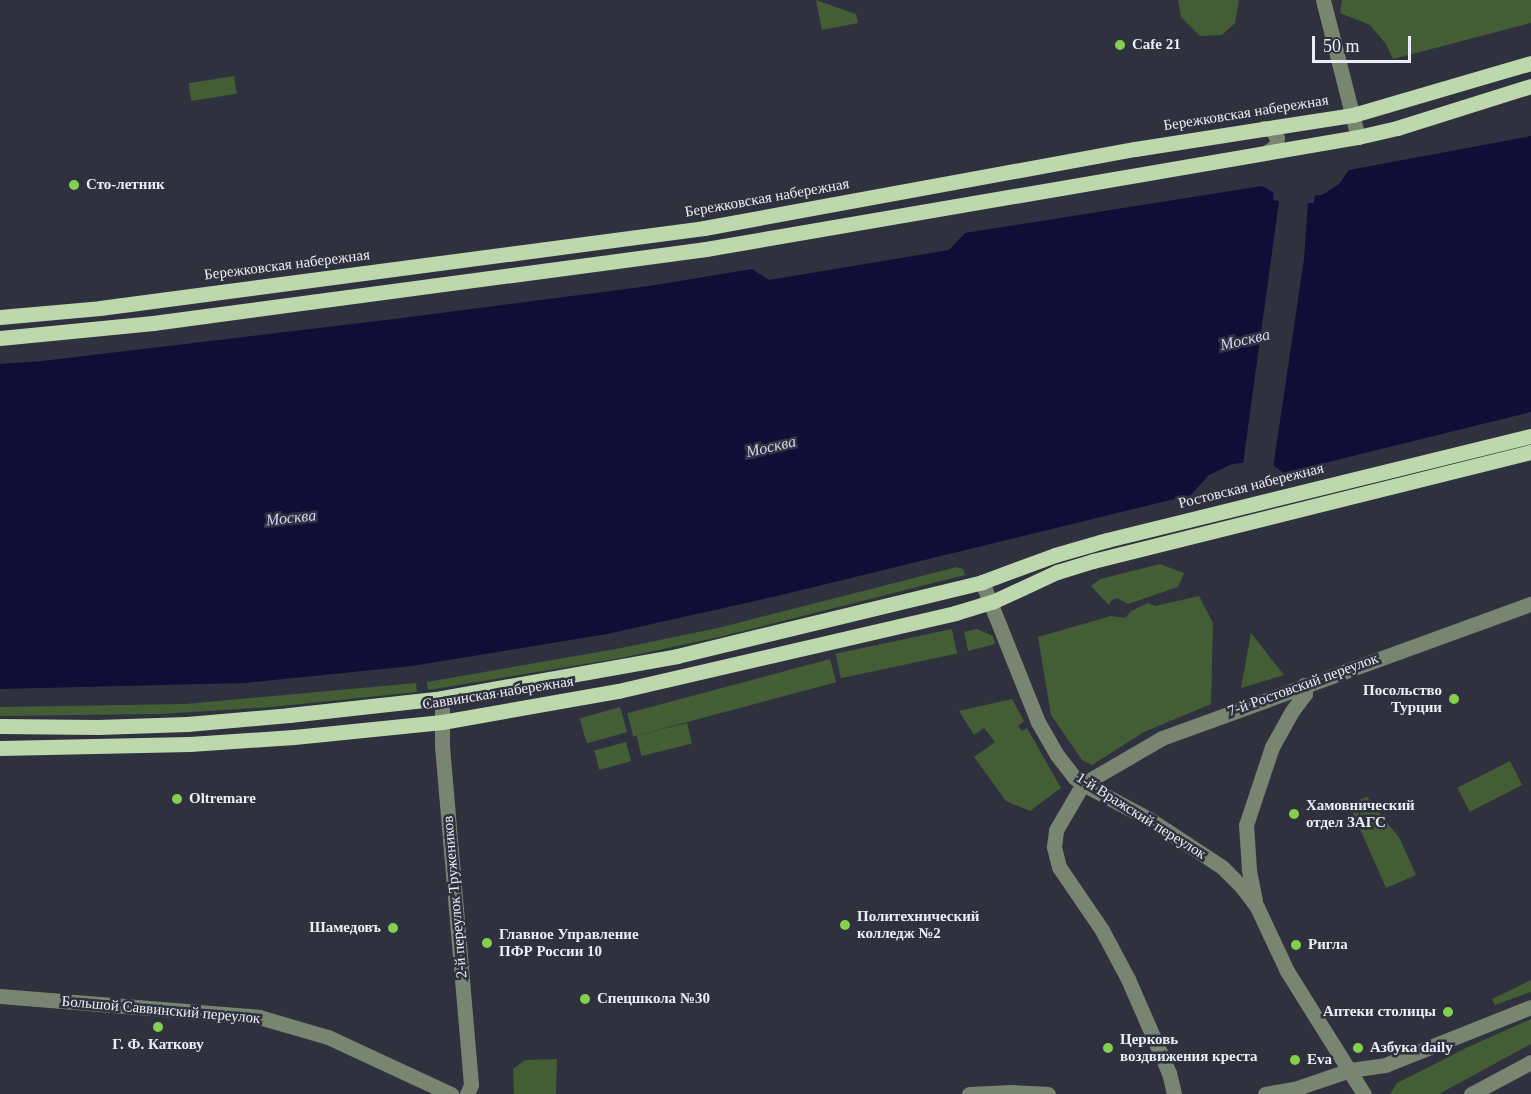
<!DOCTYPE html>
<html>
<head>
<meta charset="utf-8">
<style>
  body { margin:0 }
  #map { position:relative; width:1531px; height:1094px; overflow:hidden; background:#2f313f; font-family:"Times New Roman",serif }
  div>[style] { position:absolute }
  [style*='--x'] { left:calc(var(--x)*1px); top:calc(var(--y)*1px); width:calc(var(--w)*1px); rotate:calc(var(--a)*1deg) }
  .green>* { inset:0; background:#435d34; transform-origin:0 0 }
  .water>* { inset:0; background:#100e37 }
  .pier>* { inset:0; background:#2f313f }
  .minor>* { height:15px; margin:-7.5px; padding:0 7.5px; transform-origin:7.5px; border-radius:7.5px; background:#788570 }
  .major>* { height:15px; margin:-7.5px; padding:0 7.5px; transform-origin:7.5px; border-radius:7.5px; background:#bdd8ad }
  .dots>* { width:16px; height:16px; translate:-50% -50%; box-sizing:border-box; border:3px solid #2f313f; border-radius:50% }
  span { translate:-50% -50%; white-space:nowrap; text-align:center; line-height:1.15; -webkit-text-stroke:5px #2f313f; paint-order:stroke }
  .poi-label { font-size:15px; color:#ebedf6; font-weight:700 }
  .left { translate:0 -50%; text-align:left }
  .right { translate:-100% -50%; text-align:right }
  .street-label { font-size:15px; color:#ebedf6 }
  .water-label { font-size:16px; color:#d0d5f4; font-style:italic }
  .scale { position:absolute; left:1312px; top:36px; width:99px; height:27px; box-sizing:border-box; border:3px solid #ebedf6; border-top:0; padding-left:8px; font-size:18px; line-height:21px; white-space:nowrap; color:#ebedf6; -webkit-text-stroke:4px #2f313f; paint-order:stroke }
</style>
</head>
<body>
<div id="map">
  <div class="green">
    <div style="clip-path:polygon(816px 0,856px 14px,858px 23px,822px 30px)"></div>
    <div style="clip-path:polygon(1178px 0,1239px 0,1235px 23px,1222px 35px,1200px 36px,1181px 17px)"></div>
    <div style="clip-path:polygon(1342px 0,1531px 0,1531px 23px,1393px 59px,1386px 44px,1370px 25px,1340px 13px)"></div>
    <div style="left:234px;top:76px;width:18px;height:46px;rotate:81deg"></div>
    <div style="clip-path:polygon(1160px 564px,1184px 573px,1178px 587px,1128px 604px,1117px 598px,1111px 601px,1109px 605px,1091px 586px,1100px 579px)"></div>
    <div style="clip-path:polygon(957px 567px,963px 569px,965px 575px,719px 637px,621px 658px,428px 690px,427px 682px,616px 649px,718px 628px)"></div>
    <div style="clip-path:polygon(1199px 596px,1213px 623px,1211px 704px,1144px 732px,1092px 765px,1082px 760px,1051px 715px,1038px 637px,1111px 616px,1125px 618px,1131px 611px,1148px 603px,1155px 606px)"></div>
    <div style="left:952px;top:629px;width:25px;height:119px;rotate:78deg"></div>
    <div style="clip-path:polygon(977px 629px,993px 636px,995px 644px,968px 651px,964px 632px)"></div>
    <div style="clip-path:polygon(1251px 633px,1284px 675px,1241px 688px)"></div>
    <div style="left:830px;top:659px;width:24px;height:210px;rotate:75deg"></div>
    <div style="clip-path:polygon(416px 683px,417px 692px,272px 707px,160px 714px,0 716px,0 707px,185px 704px)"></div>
    <div style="clip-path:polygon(1012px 699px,1024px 721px,1018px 726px,1022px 731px,1027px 728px,1061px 788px,1030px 811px,1006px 801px,974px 757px,995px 742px,984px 728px,974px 735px,959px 711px)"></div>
    <div style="left:620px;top:707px;width:26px;height:42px;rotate:74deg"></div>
    <div style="left:687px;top:723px;width:21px;height:52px;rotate:76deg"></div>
    <div style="left:626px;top:742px;width:20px;height:33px;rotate:75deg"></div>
    <div style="left:1510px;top:761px;width:27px;height:59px;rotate:63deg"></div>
    <div style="clip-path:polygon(1367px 797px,1400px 839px,1416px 875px,1386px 888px,1349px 804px)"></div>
    <div style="clip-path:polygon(1531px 980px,1531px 992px,1495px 1005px,1492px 999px)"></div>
    <div style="clip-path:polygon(1531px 1019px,1531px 1044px,1439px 1094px,1390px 1094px,1397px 1083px,1468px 1047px)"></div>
    <div style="clip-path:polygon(557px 1059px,556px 1094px,514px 1094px,513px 1069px,525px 1060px)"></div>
  </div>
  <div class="water">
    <div style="clip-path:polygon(1531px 136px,1531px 412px,1284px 473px,1270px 463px,1259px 461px,1232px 464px,1209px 475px,1191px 495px,777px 596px,607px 634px,412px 666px,244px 683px,0 689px,0 364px,42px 361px,394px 319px,649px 286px,752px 269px,769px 280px,949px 250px,965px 233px,1262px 186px,1282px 197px,1322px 195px,1339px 184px,1349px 170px)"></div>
  </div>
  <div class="pier">
    <div style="clip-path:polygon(1274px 190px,1283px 194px,1315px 193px,1314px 203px,1308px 203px,1304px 259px,1273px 468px,1278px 469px,1278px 472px,1259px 464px,1238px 466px,1243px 464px,1279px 201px,1273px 200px)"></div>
  </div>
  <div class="minor">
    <div style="--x:1323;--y:0;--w:141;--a:75.7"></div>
    <div style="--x:1264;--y:128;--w:8;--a:14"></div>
    <div style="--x:1272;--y:130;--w:9;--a:58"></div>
    <div style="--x:1277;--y:138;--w:8;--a:97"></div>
    <div style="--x:1276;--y:146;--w:9;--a:148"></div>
    <div style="--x:982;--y:582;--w:151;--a:68.2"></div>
    <div style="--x:1038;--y:722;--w:38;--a:60"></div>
    <div style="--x:1057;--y:755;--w:28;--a:52"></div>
    <div style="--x:1074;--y:777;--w:11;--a:38"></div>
    <div style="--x:1083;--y:784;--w:75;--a:27.9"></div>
    <div style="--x:1149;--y:819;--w:87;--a:33.3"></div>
    <div style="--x:1222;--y:867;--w:28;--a:45"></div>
    <div style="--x:1242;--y:887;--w:25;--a:53"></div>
    <div style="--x:1257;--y:907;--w:71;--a:64.9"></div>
    <div style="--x:1287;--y:971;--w:145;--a:58"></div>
    <div style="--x:442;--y:698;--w:48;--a:90"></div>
    <div style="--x:442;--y:746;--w:340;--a:85.1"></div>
    <div style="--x:471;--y:1085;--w:10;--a:114"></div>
    <div style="--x:1255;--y:901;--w:33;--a:-101"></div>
    <div style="--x:1249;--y:869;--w:44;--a:-93.9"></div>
    <div style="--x:1246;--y:825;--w:82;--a:-71.6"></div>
    <div style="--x:1272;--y:747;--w:41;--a:-60.9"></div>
    <div style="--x:1292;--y:711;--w:21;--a:-53"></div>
    <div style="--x:1305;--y:694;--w:9;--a:-96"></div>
    <div style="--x:0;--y:996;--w:260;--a:4.6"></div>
    <div style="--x:259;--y:1017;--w:72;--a:16.2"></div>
    <div style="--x:328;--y:1037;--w:136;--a:24.9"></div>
    <div style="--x:969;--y:1094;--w:42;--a:-2.7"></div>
    <div style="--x:1011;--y:1092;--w:37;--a:3"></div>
    <div style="--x:1174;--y:1094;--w:22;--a:-103"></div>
    <div style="--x:1169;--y:1073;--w:103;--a:-113.6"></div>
    <div style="--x:1128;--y:979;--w:55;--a:-118"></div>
    <div style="--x:1102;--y:930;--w:76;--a:-124.3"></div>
    <div style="--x:1059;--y:867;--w:21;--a:-104"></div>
    <div style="--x:1054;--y:847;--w:17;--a:-83"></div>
    <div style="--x:1056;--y:830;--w:53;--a:-59.6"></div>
    <div style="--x:1083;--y:784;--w:91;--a:-30.2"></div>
    <div style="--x:1162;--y:738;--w:393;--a:-20"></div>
    <div style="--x:1265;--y:1094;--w:29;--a:-10"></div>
    <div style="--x:1294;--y:1089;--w:59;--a:-18.7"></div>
    <div style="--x:1350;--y:1070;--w:35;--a:-8"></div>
    <div style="--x:1385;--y:1065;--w:157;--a:-21.7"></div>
    <div style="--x:1471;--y:1094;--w:68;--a:-28.1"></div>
  </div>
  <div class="major">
    <div style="--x:0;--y:317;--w:100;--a:-5.1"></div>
    <div style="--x:100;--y:308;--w:609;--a:-7.54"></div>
    <div style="--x:704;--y:228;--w:438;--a:-10.4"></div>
    <div style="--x:1135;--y:149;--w:221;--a:-8.9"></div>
    <div style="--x:1353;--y:115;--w:185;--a:-16.3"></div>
    <div style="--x:0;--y:338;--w:154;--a:-5.6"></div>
    <div style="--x:153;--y:323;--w:558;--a:-7.62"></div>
    <div style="--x:706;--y:249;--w:662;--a:-9.75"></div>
    <div style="--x:1358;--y:137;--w:40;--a:-13"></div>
    <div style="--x:1397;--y:128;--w:140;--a:-17.4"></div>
    <div style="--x:0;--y:726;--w:98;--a:0.6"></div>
    <div style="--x:98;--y:727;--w:89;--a:-1.9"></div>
    <div style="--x:187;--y:724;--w:102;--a:-5"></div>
    <div style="--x:289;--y:715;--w:154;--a:-6.3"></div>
    <div style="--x:442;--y:698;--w:239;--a:-10.1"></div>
    <div style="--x:677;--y:656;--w:314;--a:-13.6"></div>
    <div style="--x:982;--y:582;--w:78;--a:-20.3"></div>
    <div style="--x:1055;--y:555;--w:54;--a:-16.1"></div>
    <div style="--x:1107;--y:540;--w:437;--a:-13.8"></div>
    <div style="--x:0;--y:748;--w:190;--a:-1.2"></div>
    <div style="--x:190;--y:744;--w:104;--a:-3.9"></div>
    <div style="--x:294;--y:737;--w:149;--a:-5.8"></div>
    <div style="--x:442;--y:722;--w:179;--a:-10"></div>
    <div style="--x:618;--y:691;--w:346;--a:-13"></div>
    <div style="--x:955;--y:613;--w:39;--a:-17"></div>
    <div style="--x:992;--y:602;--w:72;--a:-24.8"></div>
    <div style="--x:1057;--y:572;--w:38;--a:-17"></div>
    <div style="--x:1093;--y:561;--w:451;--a:-14"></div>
  </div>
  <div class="dots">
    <div style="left:1120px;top:45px;background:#84d04e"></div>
    <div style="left:74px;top:185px;background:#84d04e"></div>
    <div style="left:1454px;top:699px;background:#84d04e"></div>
    <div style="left:177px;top:799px;background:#84d04e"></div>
    <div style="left:1294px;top:814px;background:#84d04e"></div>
    <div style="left:845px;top:925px;background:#84d04e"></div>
    <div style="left:393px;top:928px;background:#84d04e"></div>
    <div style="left:487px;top:943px;background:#84d04e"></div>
    <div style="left:1296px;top:945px;background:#84d04e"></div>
    <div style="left:585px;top:999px;background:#84d04e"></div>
    <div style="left:1448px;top:1012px;background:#84d04e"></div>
    <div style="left:158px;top:1027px;background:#84d04e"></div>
    <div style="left:1108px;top:1048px;background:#84d04e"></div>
    <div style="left:1358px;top:1048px;background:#84d04e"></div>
    <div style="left:1295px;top:1060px;background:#84d04e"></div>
  </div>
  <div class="poi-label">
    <span class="left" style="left:1132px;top:45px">Cafe 21</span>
    <span class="left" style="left:86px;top:185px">Сто-летник</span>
    <span class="right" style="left:1442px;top:699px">Посольство<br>Турции</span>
    <span class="left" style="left:189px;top:799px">Oltremare</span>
    <span class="left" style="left:1306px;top:814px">Хамовнический<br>отдел ЗАГС</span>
    <span class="left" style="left:857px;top:925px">Политехнический<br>колледж №2</span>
    <span class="right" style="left:381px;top:928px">Шамедовъ</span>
    <span class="left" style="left:499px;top:943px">Главное Управление<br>ПФР России 10</span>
    <span class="left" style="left:1308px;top:945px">Ригла</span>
    <span class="left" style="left:597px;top:999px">Спецшкола №30</span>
    <span class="right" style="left:1436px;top:1012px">Аптеки столицы</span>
    <span class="left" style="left:1120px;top:1048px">Церковь<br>воздвижения креста</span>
    <span style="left:158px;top:1045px">Г. Ф. Каткову</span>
    <span class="left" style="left:1370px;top:1048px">Азбука daily</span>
    <span class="left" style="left:1307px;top:1060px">Eva</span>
  </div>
  <div class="street-label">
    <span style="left:1246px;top:113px;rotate:-9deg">Бережковская набережная</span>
    <span style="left:767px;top:198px;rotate:-10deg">Бережковская набережная</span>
    <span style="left:287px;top:265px;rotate:-7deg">Бережковская набережная</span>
    <span style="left:1251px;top:486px;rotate:-14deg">Ростовская набережная</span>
    <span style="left:1303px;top:685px;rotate:-20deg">7-й Ростовский переулок</span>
    <span style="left:498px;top:693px;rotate:-9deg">Саввинская набережная</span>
    <span style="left:1141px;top:816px;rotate:32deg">1-й Вражский переулок</span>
    <span style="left:455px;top:897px;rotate:-95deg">2-й переулок Тружеников</span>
    <span style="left:161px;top:1010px;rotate:5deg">Большой Саввинский переулок</span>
  </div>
  <div class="water-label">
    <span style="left:1245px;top:340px;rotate:-13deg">Москва</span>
    <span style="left:771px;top:447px;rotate:-13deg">Москва</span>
    <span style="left:291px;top:518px;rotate:-6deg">Москва</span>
  </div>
  <div class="scale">50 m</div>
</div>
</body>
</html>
